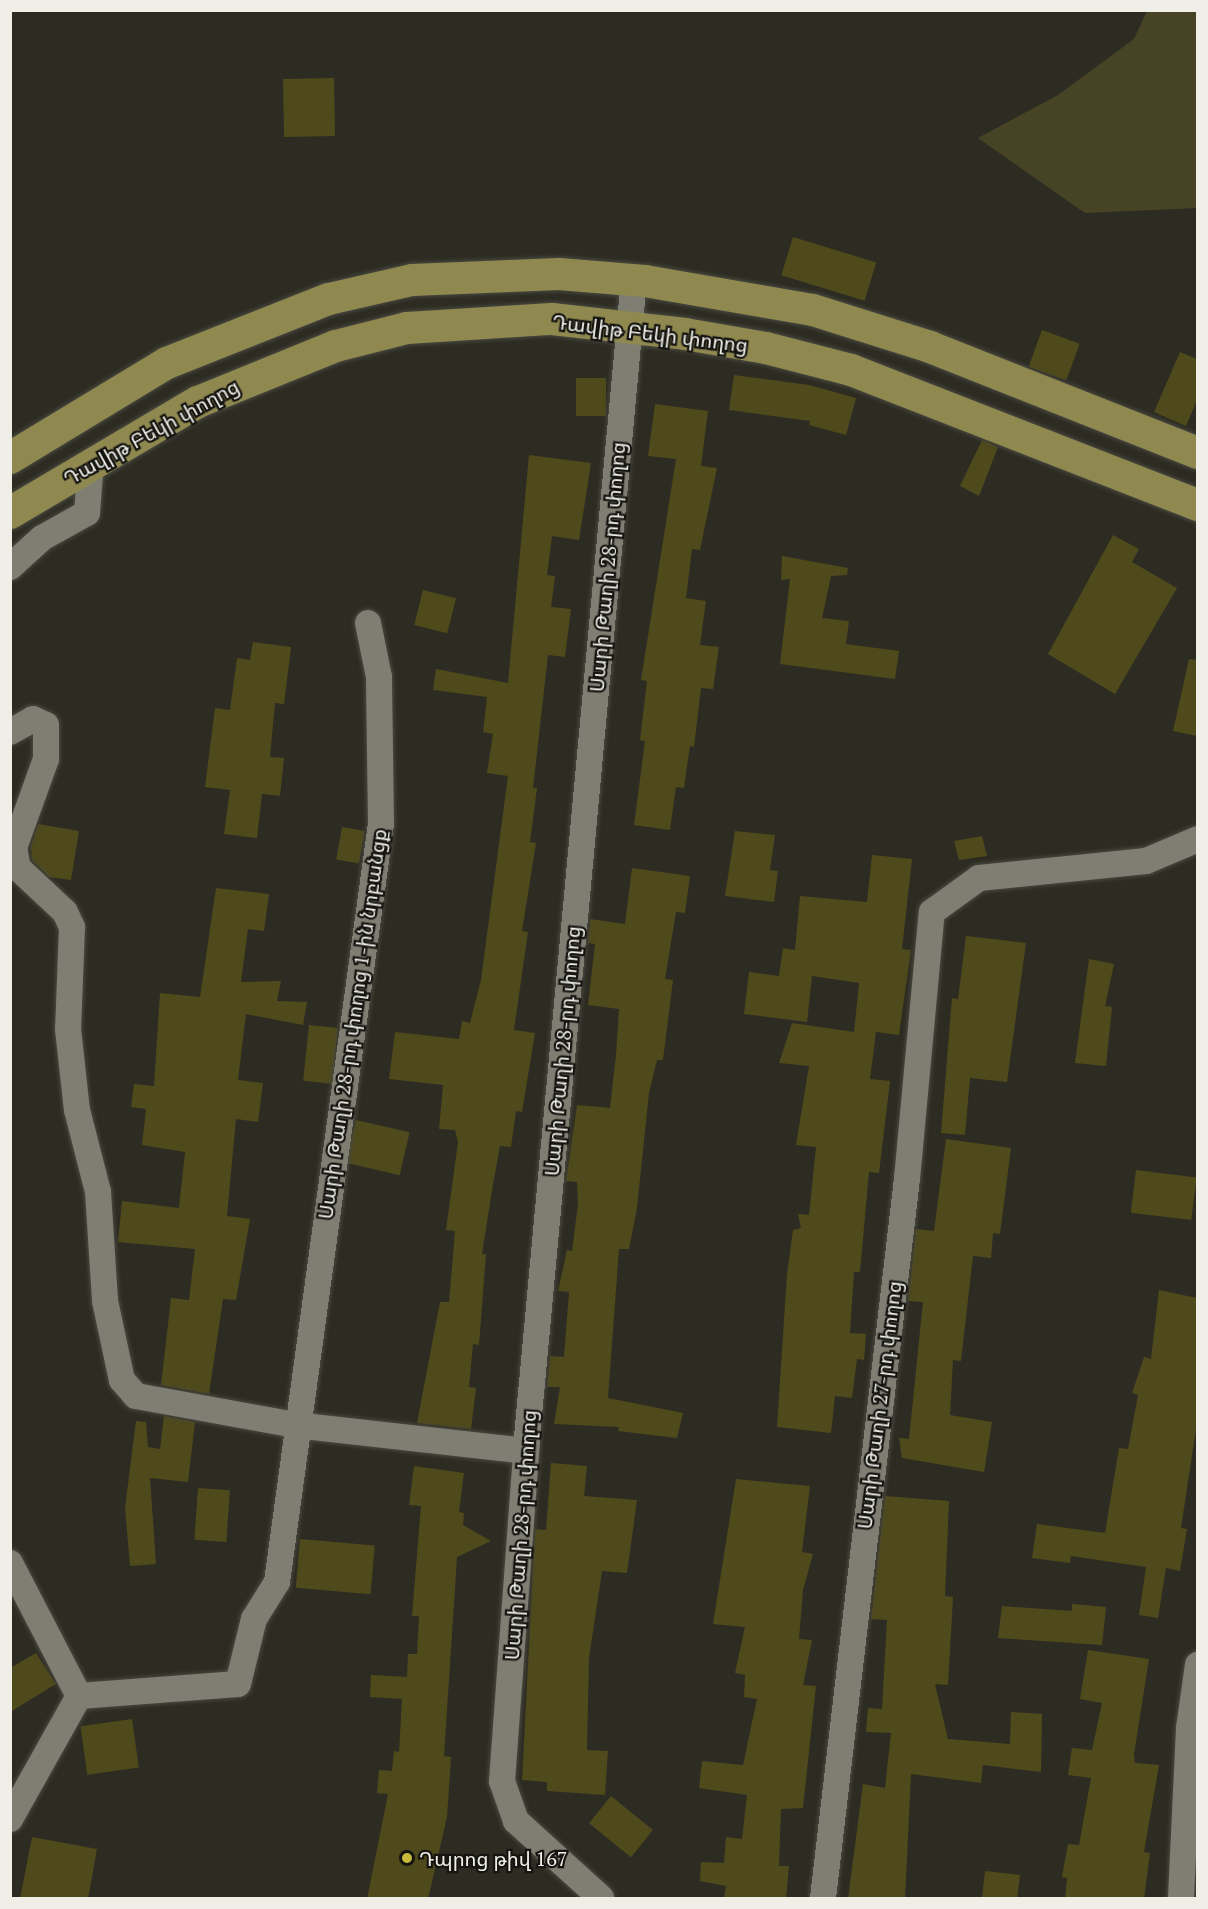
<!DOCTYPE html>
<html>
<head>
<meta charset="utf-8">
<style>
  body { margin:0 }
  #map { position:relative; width:1208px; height:1909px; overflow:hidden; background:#2d2c22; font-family:"PT Serif","Noto Sans Armenian",serif }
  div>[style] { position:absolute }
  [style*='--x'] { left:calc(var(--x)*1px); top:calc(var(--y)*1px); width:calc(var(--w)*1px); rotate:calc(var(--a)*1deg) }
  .green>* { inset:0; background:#474426 }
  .building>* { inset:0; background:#4f4a1b; transform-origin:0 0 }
  .roads { filter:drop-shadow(0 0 2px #494941) drop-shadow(0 0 2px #494941) }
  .minor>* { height:26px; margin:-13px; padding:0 13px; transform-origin:13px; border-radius:13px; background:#7f7e72 }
  .major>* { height:32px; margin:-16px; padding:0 16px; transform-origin:16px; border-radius:16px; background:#8f8950 }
  .dots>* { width:16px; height:16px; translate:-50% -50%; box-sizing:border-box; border:3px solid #151410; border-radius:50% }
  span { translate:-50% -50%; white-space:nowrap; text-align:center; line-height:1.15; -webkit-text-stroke:4.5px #151410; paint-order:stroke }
  .street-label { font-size:20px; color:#efefe8 }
  .poi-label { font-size:20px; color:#efefe8 }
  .left { translate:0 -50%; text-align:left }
  .frame { position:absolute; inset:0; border:12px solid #efefe8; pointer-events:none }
</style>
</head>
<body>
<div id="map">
  <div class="green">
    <div style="clip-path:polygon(1147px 11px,1197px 11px,1197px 208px,1085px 213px,978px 138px,1058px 95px,1134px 39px)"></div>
  </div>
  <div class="building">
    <div style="left:334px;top:78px;width:58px;height:51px;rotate:89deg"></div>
    <div style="left:793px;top:237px;width:87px;height:40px;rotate:17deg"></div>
    <div style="left:1042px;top:330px;width:40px;height:39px;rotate:20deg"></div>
    <div style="clip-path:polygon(1180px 352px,1197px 359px,1197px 400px,1186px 426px,1154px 412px)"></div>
    <div style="clip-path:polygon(734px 375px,809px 385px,856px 398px,846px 435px,809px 425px,810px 421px,729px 410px)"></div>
    <div style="left:606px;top:378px;width:38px;height:30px;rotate:90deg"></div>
    <div style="clip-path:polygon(655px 404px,708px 411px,701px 466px,717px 468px,700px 550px,692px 549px,686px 598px,706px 601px,700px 645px,719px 647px,713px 689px,701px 688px,694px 747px,690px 746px,684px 788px,676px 787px,670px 830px,634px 825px,645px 741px,640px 740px,647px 681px,641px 680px,676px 459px,648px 456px)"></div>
    <div style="clip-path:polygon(982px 440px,998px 447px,979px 496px,960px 486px)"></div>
    <div style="clip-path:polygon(529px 455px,591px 463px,579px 540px,552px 536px,547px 575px,555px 576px,551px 607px,571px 609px,565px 657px,548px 655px,533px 788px,537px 788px,530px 842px,536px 843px,522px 931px,528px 932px,514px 1030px,535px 1033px,522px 1112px,516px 1111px,511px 1147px,500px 1146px,493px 1184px,482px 1254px,486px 1254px,479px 1345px,473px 1344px,469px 1387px,476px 1388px,471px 1429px,417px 1423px,440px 1302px,449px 1302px,455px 1231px,446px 1230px,458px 1142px,455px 1130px,439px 1129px,443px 1085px,389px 1079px,395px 1032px,459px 1039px,462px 1021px,470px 1023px,481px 980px,508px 776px,487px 773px,493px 734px,483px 732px,487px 697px,433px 690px,436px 669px,508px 683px)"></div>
    <div style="clip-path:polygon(1113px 535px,1139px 549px,1132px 562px,1177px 588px,1115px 694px,1048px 654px)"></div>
    <div style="clip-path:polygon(782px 556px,848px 568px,847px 575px,831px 576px,822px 618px,849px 621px,846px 644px,899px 651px,895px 679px,780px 664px,790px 579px,781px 580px)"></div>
    <div style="left:423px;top:590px;width:34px;height:36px;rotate:14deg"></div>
    <div style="clip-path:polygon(253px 642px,291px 647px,284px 704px,275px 703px,270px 757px,284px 758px,280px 796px,262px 794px,257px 838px,224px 834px,230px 790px,205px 787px,215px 708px,230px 710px,237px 658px,250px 660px)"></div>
    <div style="clip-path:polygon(1189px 659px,1197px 660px,1197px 736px,1173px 731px)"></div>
    <div style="clip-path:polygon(38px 824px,79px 831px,71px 880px,49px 877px,32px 860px,31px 846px)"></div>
    <div style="left:342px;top:827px;width:23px;height:33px;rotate:10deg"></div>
    <div style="clip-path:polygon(735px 831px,775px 835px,770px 870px,778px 871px,774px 902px,725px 896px)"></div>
    <div style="clip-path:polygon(982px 836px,987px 856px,959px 860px,954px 841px)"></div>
    <div style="clip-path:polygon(872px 855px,912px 859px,902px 949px,911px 950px,899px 1035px,876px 1032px,870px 1079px,890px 1081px,879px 1173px,869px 1172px,860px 1272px,854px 1272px,850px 1333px,866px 1334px,864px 1360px,857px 1359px,852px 1398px,835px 1396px,831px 1433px,777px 1427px,787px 1274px,793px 1230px,801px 1228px,798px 1214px,809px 1215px,816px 1147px,796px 1145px,809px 1066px,779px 1063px,792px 1023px,854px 1032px,859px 983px,812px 976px,807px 1022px,744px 1014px,749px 972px,779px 976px,783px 948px,795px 950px,800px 896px,867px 902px)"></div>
    <div style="clip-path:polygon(632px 868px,690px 876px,685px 913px,676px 912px,665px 979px,673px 980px,663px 1060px,657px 1060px,649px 1093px,637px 1208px,629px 1249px,619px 1249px,608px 1398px,683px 1413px,677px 1438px,618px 1431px,619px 1427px,554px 1424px,560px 1387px,547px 1387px,550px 1356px,564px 1357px,569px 1292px,558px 1291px,567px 1250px,572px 1251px,578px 1204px,577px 1182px,566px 1181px,577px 1105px,610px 1108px,616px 1055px,619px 1009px,588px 1005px,595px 944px,588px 943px,590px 919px,625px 924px)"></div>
    <div style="clip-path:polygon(216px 888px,269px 894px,264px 931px,248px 929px,241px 982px,281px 981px,277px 1001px,307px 1002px,303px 1025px,246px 1014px,238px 1080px,263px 1083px,258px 1122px,236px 1119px,227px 1216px,250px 1219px,236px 1300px,223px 1299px,209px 1394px,161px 1385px,171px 1298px,189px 1300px,195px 1249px,118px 1242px,122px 1201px,179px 1208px,185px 1152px,142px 1145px,146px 1109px,131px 1107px,134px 1084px,154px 1086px,160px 993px,200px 997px)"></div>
    <div style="clip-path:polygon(966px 936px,1026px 943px,1007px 1082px,970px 1078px,965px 1135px,941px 1133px,952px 998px,958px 999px)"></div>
    <div style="clip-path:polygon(1089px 959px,1114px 964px,1105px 1006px,1112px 1007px,1106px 1066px,1075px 1063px)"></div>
    <div style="left:309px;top:1025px;width:29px;height:56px;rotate:6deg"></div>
    <div style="left:356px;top:1120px;width:55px;height:44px;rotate:13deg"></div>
    <div style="clip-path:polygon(946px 1139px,1011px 1148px,1000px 1234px,993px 1233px,991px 1258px,973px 1256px,961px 1361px,953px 1360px,950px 1415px,992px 1422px,984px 1472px,902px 1458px,899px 1438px,909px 1439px,923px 1302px,908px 1301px,916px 1229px,934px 1231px)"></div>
    <div style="left:1136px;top:1170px;width:61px;height:43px;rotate:7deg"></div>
    <div style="clip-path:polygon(1159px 1290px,1197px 1298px,1197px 1422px,1181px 1528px,1187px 1529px,1180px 1571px,1166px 1568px,1158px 1618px,1139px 1615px,1146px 1567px,1071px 1556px,1070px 1563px,1032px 1558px,1037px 1524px,1105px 1533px,1119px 1448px,1128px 1449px,1138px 1395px,1132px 1393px,1144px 1357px,1151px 1359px)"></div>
    <div style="clip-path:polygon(164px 1416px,195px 1422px,188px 1482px,150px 1478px,156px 1564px,130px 1566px,125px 1508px,136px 1421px,146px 1422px,148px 1447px,160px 1449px)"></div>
    <div style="clip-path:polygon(551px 1463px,587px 1466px,584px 1496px,637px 1500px,627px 1573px,602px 1571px,589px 1658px,587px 1750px,608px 1751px,605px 1795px,547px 1791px,547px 1782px,522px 1780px,535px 1529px,546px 1530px)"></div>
    <div style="clip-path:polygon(414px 1466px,464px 1473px,459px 1512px,464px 1513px,463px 1525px,491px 1541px,457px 1557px,444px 1756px,451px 1757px,447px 1817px,428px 1899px,367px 1899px,388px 1794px,377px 1793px,379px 1770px,392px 1771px,394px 1751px,399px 1752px,402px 1699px,370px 1697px,371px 1675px,407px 1677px,408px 1654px,417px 1654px,419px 1616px,412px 1616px,421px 1506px,409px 1505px)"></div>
    <div style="clip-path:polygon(736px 1479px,810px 1486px,802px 1552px,813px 1554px,803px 1590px,799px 1639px,812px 1640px,803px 1685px,816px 1686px,803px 1808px,781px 1809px,779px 1866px,789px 1866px,786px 1899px,724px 1899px,726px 1886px,700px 1881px,701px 1862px,724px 1863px,726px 1837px,742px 1839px,747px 1795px,699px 1788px,702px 1761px,743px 1765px,757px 1699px,744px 1697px,745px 1675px,735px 1673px,745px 1627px,713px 1624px)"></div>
    <div style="left:198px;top:1488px;width:32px;height:52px;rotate:4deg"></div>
    <div style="clip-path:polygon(885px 1496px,949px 1501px,945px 1596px,953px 1597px,948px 1685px,935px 1684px,948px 1739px,1010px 1744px,1011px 1712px,1042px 1714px,1041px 1772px,983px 1765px,981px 1783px,911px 1774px,905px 1899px,848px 1899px,863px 1784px,885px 1788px,891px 1733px,866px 1732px,868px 1708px,882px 1709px,887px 1620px,871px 1619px)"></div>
    <div style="left:300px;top:1539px;width:75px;height:49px;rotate:5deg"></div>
    <div style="clip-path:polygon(1072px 1604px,1106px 1607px,1102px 1645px,998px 1638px,1002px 1606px,1072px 1611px)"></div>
    <div style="clip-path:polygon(1088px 1650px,1149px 1659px,1134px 1754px,1135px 1763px,1159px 1765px,1144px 1852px,1150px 1853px,1144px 1899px,1065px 1899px,1067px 1878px,1062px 1877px,1068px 1844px,1079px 1845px,1091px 1778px,1068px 1775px,1072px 1748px,1092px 1750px,1102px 1703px,1080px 1699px)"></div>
    <div style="clip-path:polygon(36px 1653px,56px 1684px,10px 1712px,10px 1668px)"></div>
    <div style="left:132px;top:1719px;width:49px;height:52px;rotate:82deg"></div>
    <div style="left:611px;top:1796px;width:54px;height:35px;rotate:39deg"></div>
    <div style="clip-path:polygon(32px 1837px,97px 1849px,88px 1899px,20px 1899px)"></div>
    <div style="clip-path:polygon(985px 1871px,1020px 1875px,1017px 1899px,982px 1899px)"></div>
  </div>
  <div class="roads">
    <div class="minor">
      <div style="--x:10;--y:567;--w:43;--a:-42.2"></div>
      <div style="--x:42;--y:538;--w:51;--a:-29.1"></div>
      <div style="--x:87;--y:513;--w:51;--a:-85.5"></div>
      <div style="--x:10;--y:732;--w:26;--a:-29"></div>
      <div style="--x:33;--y:719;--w:14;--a:25"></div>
      <div style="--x:46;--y:725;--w:34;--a:90"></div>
      <div style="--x:46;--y:759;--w:95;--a:109.8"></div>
      <div style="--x:14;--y:848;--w:20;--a:79"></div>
      <div style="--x:18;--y:868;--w:64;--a:43.1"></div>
      <div style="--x:65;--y:912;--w:17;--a:65"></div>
      <div style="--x:72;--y:927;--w:102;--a:92.2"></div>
      <div style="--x:68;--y:1029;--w:81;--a:83.7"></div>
      <div style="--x:77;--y:1110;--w:85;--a:75.6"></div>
      <div style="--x:98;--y:1192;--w:109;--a:86.3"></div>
      <div style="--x:105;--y:1301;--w:81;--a:77.9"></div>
      <div style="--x:122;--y:1380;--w:21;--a:49"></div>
      <div style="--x:136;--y:1396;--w:162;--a:10.3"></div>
      <div style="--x:295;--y:1425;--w:232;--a:6.4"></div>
      <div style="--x:10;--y:1563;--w:150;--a:62.6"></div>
      <div style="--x:79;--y:1696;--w:159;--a:-4.3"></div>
      <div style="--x:238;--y:1684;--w:67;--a:-76.2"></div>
      <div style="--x:254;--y:1619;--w:44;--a:-58.1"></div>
      <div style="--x:277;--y:1582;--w:765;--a:-82.19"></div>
      <div style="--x:381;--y:824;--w:147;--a:-90.8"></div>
      <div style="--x:379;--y:677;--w:55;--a:-101.5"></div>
      <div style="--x:10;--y:1819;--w:141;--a:-60.7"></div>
      <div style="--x:601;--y:1898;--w:115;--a:-137.8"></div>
      <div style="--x:516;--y:1821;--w:42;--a:-109.3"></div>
      <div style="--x:502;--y:1781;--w:345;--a:-85.8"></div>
      <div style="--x:527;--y:1437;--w:1162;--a:-84.72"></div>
      <div style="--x:823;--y:1898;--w:724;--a:-83.34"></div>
      <div style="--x:907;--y:1179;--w:268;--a:-84.7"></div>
      <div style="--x:932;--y:912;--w:58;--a:-35.9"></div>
      <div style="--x:979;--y:878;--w:168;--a:-5.8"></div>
      <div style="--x:1146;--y:861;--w:56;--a:-22.9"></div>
      <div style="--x:1181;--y:1898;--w:170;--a:-87.3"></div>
      <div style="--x:1189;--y:1728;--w:64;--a:-81.9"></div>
    </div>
    <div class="major">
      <div style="--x:10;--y:458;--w:184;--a:-31.2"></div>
      <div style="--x:167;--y:363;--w:174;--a:-21.6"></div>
      <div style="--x:329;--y:299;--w:85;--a:-12.9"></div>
      <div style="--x:412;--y:280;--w:147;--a:-2.3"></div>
      <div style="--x:559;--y:274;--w:86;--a:4.7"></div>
      <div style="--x:645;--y:281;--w:170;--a:9.8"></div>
      <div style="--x:813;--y:310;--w:123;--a:17.5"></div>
      <div style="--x:930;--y:347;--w:288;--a:21.6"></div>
      <div style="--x:10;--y:513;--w:218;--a:-30.6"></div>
      <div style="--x:198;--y:402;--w:149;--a:-22.1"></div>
      <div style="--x:336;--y:346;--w:73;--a:-14.2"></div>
      <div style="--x:407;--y:328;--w:145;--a:-3.6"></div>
      <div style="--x:552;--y:319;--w:134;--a:6.4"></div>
      <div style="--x:685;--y:334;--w:82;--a:9.8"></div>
      <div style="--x:766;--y:348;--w:88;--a:14.5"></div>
      <div style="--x:851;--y:370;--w:372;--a:21.3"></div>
    </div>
  </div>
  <div class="dots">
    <div style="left:407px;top:1858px;background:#c8bb3b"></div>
  </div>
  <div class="street-label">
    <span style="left:650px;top:333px;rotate:7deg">Դավիթ Բեկի փողոց</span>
    <span style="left:151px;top:432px;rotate:-29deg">Դավիթ Բեկի փողոց</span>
    <span style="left:607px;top:567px;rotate:-85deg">Սարի Թաղի 28-րդ փողոց</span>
    <span style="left:352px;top:1024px;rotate:-82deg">Սարի Թաղի 28-րդ փողոց 1-ին նրբանցք</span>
    <span style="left:562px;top:1051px;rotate:-85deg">Սարի Թաղի 28-րդ փողոց</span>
    <span style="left:879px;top:1405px;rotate:-83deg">Սարի Թաղի 27-րդ փողոց</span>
    <span style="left:520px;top:1535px;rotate:-86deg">Սարի Թաղի 28-րդ փողոց</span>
  </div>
  <div class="poi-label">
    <span class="left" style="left:419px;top:1858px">Դպրոց թիվ 167</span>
  </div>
  <div class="frame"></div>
</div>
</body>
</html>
